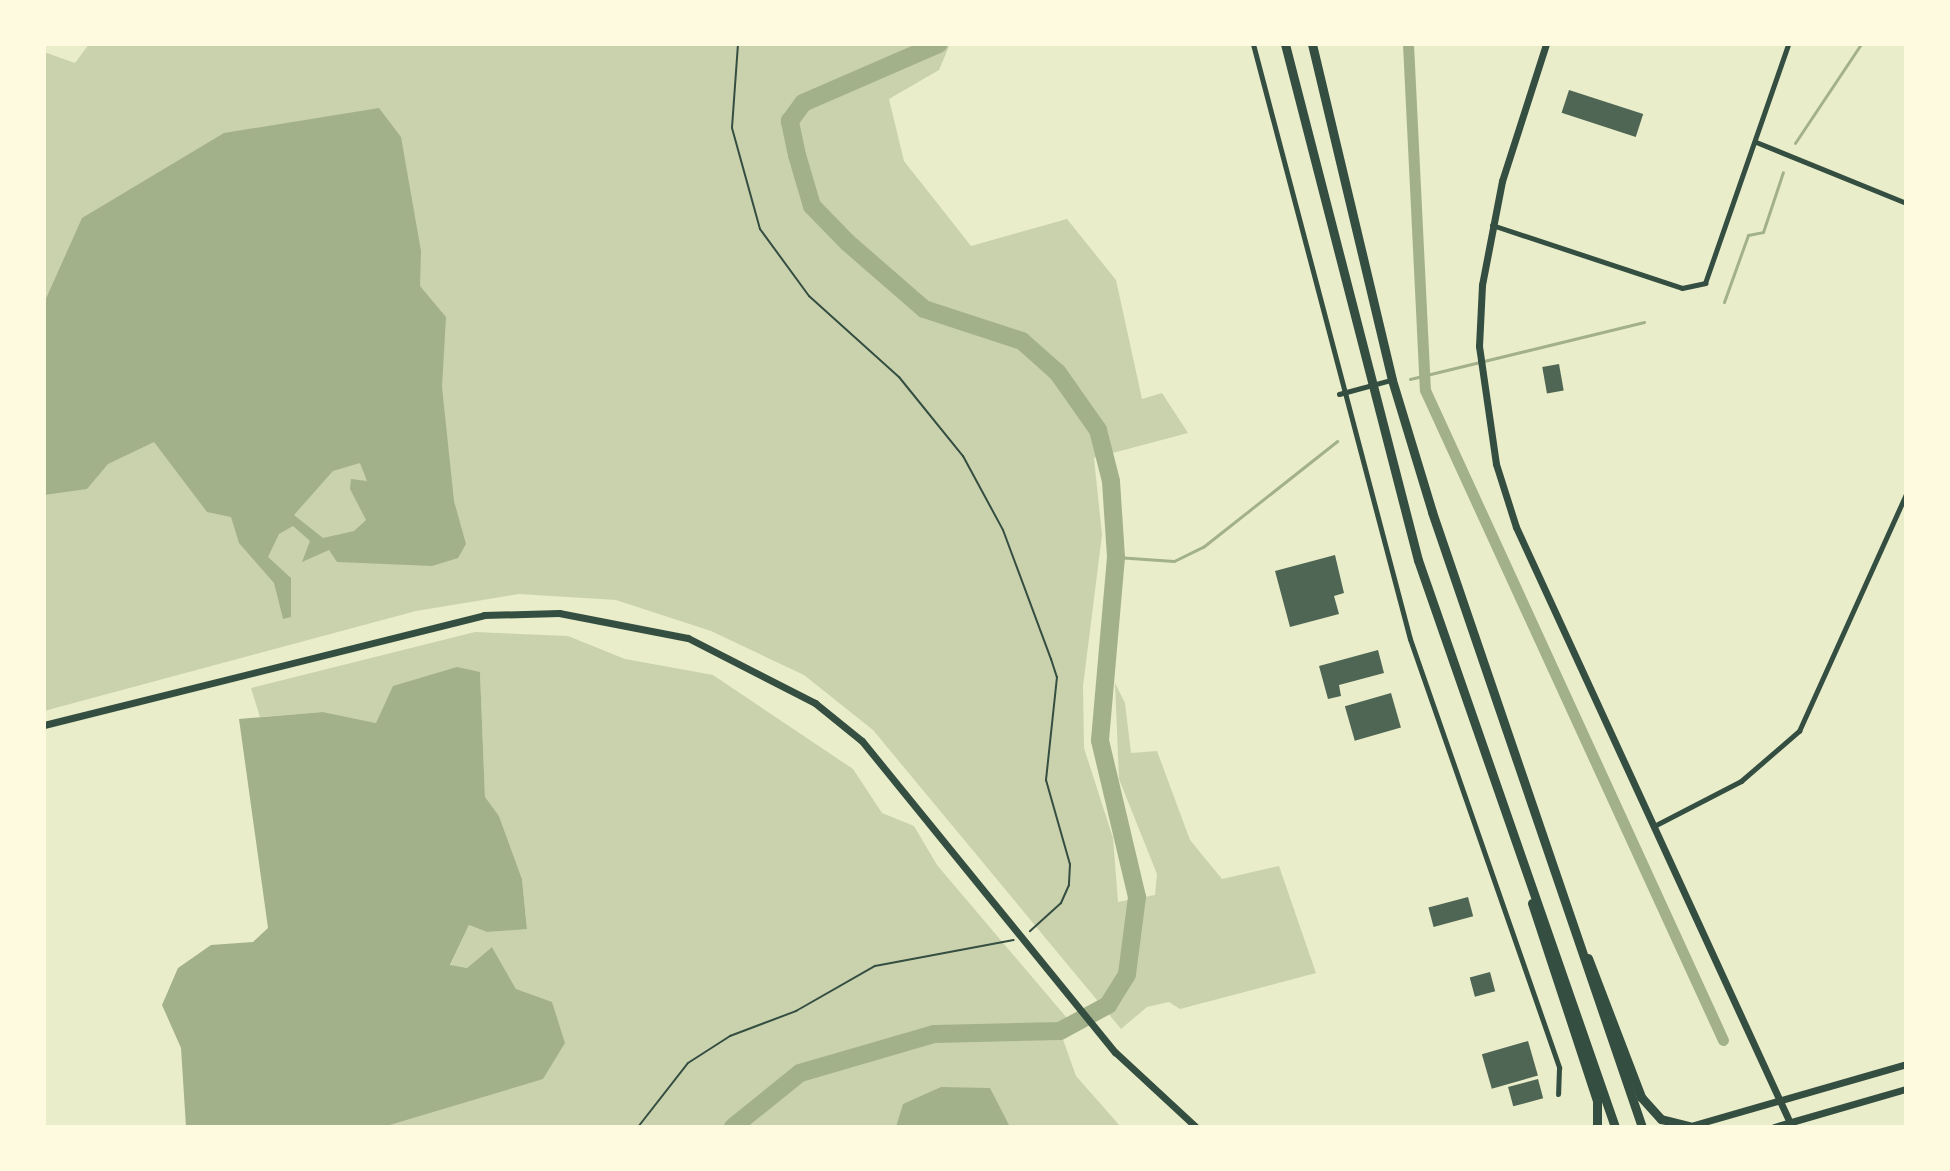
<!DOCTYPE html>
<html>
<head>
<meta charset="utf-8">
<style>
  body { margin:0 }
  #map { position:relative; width:1950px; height:1171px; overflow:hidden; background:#e9edc9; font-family:Poppins,sans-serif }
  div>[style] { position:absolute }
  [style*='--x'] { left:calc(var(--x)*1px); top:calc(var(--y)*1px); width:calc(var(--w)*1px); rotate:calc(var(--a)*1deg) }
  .green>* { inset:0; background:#cad2ad }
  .water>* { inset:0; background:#a3b18a }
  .stream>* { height:3px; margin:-1.5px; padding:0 1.5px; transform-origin:1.5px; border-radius:1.5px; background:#a3b18a }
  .canal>* { height:11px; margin:-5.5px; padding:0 5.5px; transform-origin:5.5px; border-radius:5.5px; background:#a3b18a }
  .river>* { height:18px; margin:-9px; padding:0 9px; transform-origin:9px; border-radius:9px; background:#a3b18a }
  .building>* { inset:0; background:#4f6655; transform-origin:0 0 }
  .path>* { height:2px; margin:-1px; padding:0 1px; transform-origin:1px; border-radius:1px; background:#344e41 }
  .minor>* { height:5px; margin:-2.5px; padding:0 2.5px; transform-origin:2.5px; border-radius:2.5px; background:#344e41 }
  .tertiary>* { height:7px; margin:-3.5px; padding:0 3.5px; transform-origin:3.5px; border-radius:3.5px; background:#344e41 }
  .secondary>* { height:7px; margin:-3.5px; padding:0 3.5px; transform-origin:3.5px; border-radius:3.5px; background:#344e41 }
  .trunk>* { height:9px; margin:-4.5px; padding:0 4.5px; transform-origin:4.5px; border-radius:4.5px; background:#344e41 }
  span { translate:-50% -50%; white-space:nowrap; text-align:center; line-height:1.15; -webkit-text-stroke:6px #fefae0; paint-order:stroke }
  .frame { position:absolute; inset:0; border:46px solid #fefae0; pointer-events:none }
</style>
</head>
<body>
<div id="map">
  <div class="green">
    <div style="clip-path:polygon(89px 44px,950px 44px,939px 70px,889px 99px,904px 161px,971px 246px,1067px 219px,1116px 280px,1142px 399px,1162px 393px,1188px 433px,1094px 458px,1102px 535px,1083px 686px,1084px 748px,1113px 838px,1118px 902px,1155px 895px,1157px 874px,1119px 779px,1115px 683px,1125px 703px,1131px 753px,1157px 751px,1190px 840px,1222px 879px,1279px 866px,1316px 973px,1180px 1009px,1169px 1002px,1147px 1007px,1121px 1029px,873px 730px,804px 675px,711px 631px,616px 600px,519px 594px,416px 611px,44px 711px,44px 52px,75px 63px)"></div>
    <div style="clip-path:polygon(475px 632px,568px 636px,625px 659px,713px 675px,853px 769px,882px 813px,914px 826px,937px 865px,1072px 1024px,1060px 1031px,1076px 1076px,1121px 1127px,383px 1127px,516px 989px,492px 947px,467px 968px,450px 966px,469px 925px,487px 932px,527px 928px,522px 879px,499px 816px,485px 798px,480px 672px,376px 723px,323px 712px,260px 717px,251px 688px)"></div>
  </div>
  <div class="water">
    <div style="clip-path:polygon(evenodd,379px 108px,401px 137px,421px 251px,420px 286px,446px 317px,442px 387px,454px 501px,466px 544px,458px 558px,432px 566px,337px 562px,329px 550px,302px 562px,310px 541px,293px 526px,279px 534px,268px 557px,291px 578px,291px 617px,283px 619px,274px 583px,239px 543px,231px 517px,207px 512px,154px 442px,108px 464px,87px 489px,44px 495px,44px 303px,82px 218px,224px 133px,379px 108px,360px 463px,367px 481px,351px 479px,350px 489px,366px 520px,354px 531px,323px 538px,294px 515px,333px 471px,360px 463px)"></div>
    <div style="clip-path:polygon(457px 667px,480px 672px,485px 797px,499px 816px,522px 879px,527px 929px,487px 932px,469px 925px,450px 965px,467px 968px,492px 947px,516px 989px,552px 1002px,565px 1043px,543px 1079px,383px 1127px,186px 1127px,181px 1048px,162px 1005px,178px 968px,211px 945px,253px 942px,268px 928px,239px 719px,323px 712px,376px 723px,393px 686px)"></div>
    <div style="clip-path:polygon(941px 1087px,990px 1088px,1010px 1127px,896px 1127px,903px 1104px)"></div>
  </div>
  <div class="stream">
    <div style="--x:1795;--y:143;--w:119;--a:-56.3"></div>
    <div style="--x:1724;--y:302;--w:71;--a:-70.3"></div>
    <div style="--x:1748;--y:235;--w:15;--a:-11"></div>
    <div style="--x:1763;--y:232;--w:63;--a:-71.6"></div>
    <div style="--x:1410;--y:379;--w:241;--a:-13.7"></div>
    <div style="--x:1116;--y:557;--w:58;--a:3.9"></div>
    <div style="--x:1174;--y:561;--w:32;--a:-26"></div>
    <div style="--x:1203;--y:547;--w:171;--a:-38.3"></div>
  </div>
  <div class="canal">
    <div style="--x:1408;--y:44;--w:346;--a:87.2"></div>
    <div style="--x:1425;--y:390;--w:715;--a:65.37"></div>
  </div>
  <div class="river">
    <div style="--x:733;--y:1127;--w:86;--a:-38.9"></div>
    <div style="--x:800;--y:1073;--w:140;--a:-16.2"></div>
    <div style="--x:934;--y:1034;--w:126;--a:-1.4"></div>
    <div style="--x:1060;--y:1031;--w:55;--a:-28.4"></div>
    <div style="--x:1108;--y:1005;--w:36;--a:-58"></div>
    <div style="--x:1127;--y:974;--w:78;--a:-82.6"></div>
    <div style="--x:1137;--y:897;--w:161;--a:-103.3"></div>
    <div style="--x:1100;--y:740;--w:184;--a:-85"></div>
    <div style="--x:1116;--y:557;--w:76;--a:-93.8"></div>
    <div style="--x:1111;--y:481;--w:53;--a:-104.3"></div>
    <div style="--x:1098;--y:430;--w:70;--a:-125.1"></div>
    <div style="--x:1058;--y:373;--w:48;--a:-138.4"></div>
    <div style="--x:1022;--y:341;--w:103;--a:-161.9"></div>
    <div style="--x:924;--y:309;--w:101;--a:-139"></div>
    <div style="--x:848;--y:243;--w:52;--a:-134.2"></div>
    <div style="--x:812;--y:206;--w:53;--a:-106.4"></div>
    <div style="--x:797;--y:155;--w:35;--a:-102"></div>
    <div style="--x:790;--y:121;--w:22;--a:-54"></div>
    <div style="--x:803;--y:103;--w:148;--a:-23.5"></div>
  </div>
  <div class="building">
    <div style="left:1569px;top:90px;width:78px;height:24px;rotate:18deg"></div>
    <div style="left:1559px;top:364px;width:27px;height:17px;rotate:80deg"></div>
    <div style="clip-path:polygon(1335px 555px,1344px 593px,1334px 596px,1339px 614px,1290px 627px,1275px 571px)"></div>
    <div style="clip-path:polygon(1378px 650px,1384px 673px,1339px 685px,1341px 696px,1328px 699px,1319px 666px)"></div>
    <div style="left:1391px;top:693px;width:36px;height:48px;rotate:74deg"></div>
    <div style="left:1468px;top:897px;width:20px;height:41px;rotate:75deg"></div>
    <div style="left:1490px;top:972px;width:20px;height:21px;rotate:75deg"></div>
    <div style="left:1528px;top:1041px;width:36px;height:48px;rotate:74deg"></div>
    <div style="left:1538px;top:1079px;width:20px;height:31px;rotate:75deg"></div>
  </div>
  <div class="path">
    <div style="--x:738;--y:44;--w:84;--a:94.1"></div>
    <div style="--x:732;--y:128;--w:105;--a:74.5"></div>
    <div style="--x:760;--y:229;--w:83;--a:53.8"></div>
    <div style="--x:809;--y:296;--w:121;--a:42"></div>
    <div style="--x:899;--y:377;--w:102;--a:51"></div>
    <div style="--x:963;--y:456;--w:84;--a:61.6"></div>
    <div style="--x:1003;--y:530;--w:138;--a:69.6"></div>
    <div style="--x:1051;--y:659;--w:19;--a:72"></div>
    <div style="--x:1057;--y:677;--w:104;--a:96.1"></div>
    <div style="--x:1046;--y:780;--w:87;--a:74.1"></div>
    <div style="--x:1070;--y:864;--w:21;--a:93"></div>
    <div style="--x:1069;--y:885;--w:20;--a:114"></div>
    <div style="--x:1061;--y:903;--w:42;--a:137.9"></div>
    <div style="--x:638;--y:1127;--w:81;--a:-52"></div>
    <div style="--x:688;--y:1063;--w:50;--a:-32.7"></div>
    <div style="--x:730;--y:1036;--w:71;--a:-20.7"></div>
    <div style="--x:796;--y:1011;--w:91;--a:-29.7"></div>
    <div style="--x:875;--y:966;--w:141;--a:-10.6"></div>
  </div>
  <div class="minor">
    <div style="--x:1253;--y:44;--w:615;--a:75.22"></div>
    <div style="--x:1410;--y:639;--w:454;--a:70.8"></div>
    <div style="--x:1559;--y:1068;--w:26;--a:92"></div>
    <div style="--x:1756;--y:142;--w:162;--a:22.1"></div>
    <div style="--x:1492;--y:225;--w:200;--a:18.3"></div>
    <div style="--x:1682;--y:288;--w:24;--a:-12"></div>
    <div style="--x:1705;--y:283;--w:253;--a:-70.8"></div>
    <div style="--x:1339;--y:394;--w:54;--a:-15.1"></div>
    <div style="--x:1654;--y:826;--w:98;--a:-27.3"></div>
    <div style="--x:1741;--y:781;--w:77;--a:-40.8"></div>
    <div style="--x:1799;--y:731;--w:260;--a:-65.7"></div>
  </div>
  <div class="tertiary">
    <div style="--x:1546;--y:44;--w:144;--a:107.8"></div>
    <div style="--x:1502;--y:181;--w:106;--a:100.9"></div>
    <div style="--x:1482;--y:285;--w:61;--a:92.8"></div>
    <div style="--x:1479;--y:346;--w:119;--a:81.8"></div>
    <div style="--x:1496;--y:464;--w:66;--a:72.4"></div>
    <div style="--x:1516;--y:527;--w:660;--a:65.3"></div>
  </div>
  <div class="secondary">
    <div style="--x:44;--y:725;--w:454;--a:-14"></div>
    <div style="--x:484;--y:615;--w:75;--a:-1.5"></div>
    <div style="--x:559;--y:613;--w:131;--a:11"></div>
    <div style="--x:688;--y:638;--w:143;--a:27.1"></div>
    <div style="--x:815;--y:703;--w:60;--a:39"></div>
    <div style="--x:862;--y:741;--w:401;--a:50.9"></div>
    <div style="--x:1115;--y:1052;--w:110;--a:42.8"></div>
    <div style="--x:1687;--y:1127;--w:228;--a:-16"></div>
    <div style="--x:1774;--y:1127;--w:137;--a:-16.1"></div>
  </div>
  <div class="trunk">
    <div style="--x:1285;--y:44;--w:533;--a:75.55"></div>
    <div style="--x:1418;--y:560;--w:600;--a:70.84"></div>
    <div style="--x:1312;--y:44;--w:345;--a:76.6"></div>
    <div style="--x:1392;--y:380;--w:138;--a:73.1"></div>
    <div style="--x:1432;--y:512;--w:650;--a:71.15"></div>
    <div style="--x:1532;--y:903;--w:208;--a:71.8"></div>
    <div style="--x:1597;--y:1101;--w:26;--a:90"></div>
    <div style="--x:1588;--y:958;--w:149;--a:69.1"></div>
    <div style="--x:1641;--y:1097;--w:30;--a:48"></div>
    <div style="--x:1661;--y:1119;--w:29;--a:14"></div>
  </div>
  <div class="frame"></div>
</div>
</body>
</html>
